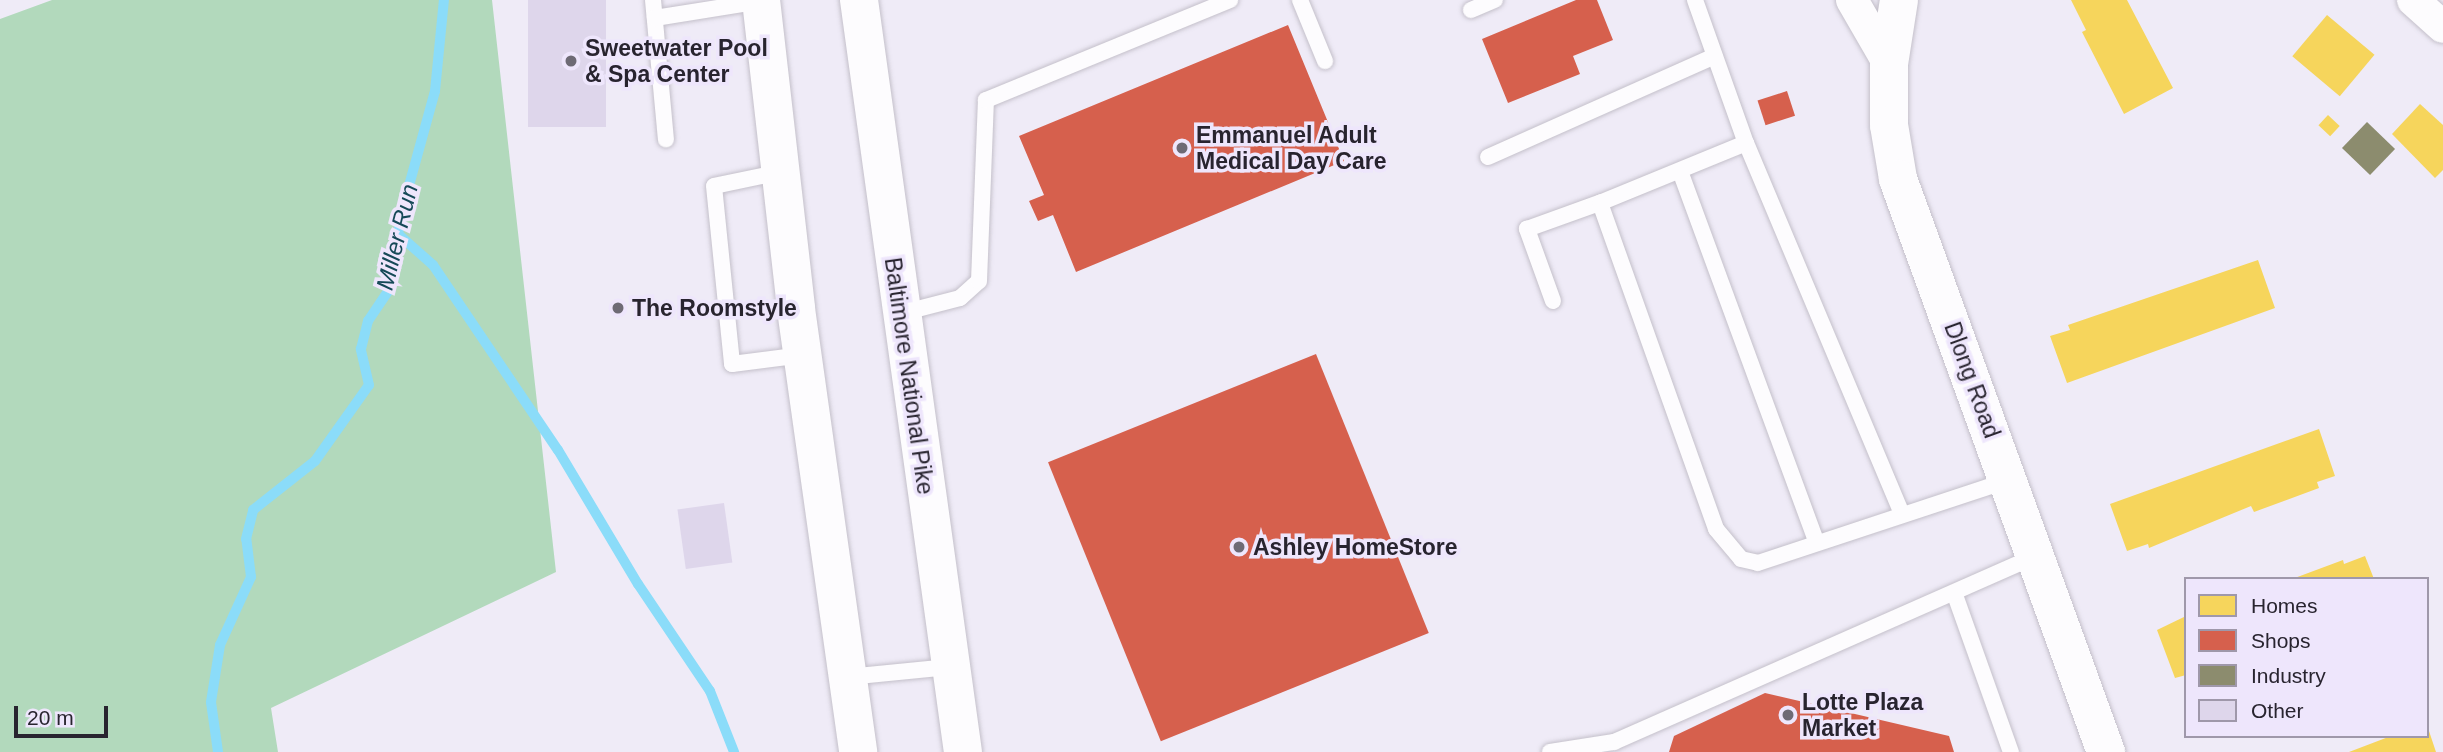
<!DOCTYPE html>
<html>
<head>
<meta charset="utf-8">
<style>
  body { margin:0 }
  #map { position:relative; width:2443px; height:752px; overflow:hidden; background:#efebf7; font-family:Arial,sans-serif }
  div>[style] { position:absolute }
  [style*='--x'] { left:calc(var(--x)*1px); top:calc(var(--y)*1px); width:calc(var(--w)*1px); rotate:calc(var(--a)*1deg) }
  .forest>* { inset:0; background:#b2d9bc }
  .homes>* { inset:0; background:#f6d55c; transform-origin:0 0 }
  .shops>* { inset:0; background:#d6604d; transform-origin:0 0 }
  .industry>* { inset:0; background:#8c8c6e; transform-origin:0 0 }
  .stream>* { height:10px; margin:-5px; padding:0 5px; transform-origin:5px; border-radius:5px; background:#8bdcf9 }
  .building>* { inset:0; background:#ded6eb; transform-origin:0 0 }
  .roads { filter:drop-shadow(0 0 2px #c4c0ca) drop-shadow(0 0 2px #c4c0ca) }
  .service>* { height:16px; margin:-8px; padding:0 8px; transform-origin:8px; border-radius:8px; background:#fdfcfe }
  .minor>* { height:32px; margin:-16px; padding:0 16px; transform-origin:16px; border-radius:16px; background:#fdfcfe }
  .tertiary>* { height:38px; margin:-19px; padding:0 19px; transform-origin:19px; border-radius:19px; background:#fdfcfe }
  .primary>* { height:38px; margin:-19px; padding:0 19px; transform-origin:19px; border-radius:19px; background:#fdfcfe }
  .dots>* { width:19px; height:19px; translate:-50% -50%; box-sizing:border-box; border:4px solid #eee6fc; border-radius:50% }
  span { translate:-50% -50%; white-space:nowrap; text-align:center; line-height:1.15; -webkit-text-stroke:7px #eee6fc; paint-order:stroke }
  .poi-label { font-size:23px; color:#28242f; font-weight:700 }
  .left { translate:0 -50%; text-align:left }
  .street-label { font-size:23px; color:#28242f }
  .water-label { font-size:24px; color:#154957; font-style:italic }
  .legend { position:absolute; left:2184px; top:577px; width:245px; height:161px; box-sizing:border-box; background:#eee6fc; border:2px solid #9f98aa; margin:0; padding:9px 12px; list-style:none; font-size:21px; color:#28242f }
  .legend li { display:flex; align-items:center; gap:14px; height:35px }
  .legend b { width:35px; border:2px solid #9f98aa }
  .scale { position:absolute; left:14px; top:706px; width:94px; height:32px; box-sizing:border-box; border:4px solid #28242f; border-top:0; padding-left:9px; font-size:21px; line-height:24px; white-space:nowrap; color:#28242f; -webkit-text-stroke:5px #eee6fc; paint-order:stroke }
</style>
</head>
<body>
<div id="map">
  <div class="forest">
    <div style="clip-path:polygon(52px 0,492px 0,556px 572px,271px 708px,278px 752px,0 752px,0 19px)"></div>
  </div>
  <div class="homes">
    <div style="clip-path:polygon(2071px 0,2127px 0,2173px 88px,2124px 114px,2082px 32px,2086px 30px)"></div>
    <div style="left:2327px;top:15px;width:62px;height:54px;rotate:40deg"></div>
    <div style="clip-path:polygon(2420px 104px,2443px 125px,2443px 170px,2435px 178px,2392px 134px)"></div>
    <div style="left:2328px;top:115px;width:16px;height:14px;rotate:43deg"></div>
    <div style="clip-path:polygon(2258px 260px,2275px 308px,2067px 383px,2050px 336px,2070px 330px,2068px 325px)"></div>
    <div style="clip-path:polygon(2319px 429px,2335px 476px,2317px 482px,2319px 488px,2254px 512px,2251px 506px,2149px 548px,2148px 544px,2127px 551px,2110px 504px)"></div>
    <div style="clip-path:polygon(2365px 556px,2374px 579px,2292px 579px,2343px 560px,2344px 564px)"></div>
    <div style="clip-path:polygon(2186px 616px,2186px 675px,2175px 678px,2157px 630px)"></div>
    <div style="clip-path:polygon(2428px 728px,2436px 752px,2349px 752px,2391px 736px,2427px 736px)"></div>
  </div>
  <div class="shops">
    <div style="clip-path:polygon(1576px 0,1597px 0,1613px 40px,1573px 56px,1580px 74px,1508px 103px,1482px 39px)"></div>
    <div style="clip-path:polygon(1288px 25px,1344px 161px,1076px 272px,1053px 215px,1038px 221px,1029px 201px,1044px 195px,1019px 136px)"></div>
    <div style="left:1787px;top:91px;width:26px;height:31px;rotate:72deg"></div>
    <div style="left:1316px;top:354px;width:301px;height:289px;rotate:68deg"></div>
    <div style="clip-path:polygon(1765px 693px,1949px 736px,1954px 752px,1669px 752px,1674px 736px)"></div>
  </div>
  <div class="industry">
    <div style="left:2367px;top:122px;width:39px;height:36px;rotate:44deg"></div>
  </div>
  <div class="stream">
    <div style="--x:398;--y:234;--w:47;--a:41.5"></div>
    <div style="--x:433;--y:265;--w:223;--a:56"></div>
    <div style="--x:558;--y:450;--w:156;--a:59.2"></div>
    <div style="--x:638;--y:584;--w:129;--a:56.1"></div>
    <div style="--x:710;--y:691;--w:66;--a:68.5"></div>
    <div style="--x:218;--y:752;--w:50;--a:-98"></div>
    <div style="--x:211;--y:702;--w:58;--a:-81"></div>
    <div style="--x:220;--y:645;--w:75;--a:-65.5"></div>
    <div style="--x:251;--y:577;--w:38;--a:-97"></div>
    <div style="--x:246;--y:539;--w:30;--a:-76"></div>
    <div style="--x:253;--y:510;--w:79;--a:-38.3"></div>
    <div style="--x:315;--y:461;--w:93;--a:-54.6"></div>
    <div style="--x:369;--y:385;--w:37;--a:-103"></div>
    <div style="--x:361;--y:349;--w:29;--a:-76"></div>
    <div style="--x:368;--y:321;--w:36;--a:-56"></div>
    <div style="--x:388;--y:291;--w:81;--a:-80.1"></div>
    <div style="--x:402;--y:211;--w:124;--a:-74.6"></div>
    <div style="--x:435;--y:91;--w:91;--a:-84.4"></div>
  </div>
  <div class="building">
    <div style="left:528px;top:0;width:78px;height:127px"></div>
    <div style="left:724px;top:503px;width:60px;height:47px;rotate:82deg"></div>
  </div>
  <div class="roads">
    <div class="service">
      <div style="--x:653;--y:0;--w:140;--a:84.7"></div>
      <div style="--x:1300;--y:0;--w:66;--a:67.7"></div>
      <div style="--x:1695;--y:0;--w:152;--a:70.4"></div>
      <div style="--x:1471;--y:10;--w:26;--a:-23"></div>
      <div style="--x:655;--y:18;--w:107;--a:-9.1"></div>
      <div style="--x:1488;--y:157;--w:248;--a:-24"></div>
      <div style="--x:1680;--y:171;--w:396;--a:69.8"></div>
      <div style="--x:781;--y:172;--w:68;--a:168.2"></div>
      <div style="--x:714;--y:186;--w:179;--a:84.2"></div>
      <div style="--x:732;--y:364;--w:71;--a:-7.3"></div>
      <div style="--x:1553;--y:301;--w:77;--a:-109.9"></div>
      <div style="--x:1527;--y:229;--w:80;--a:-19.8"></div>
      <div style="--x:902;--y:313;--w:60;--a:-14.5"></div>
      <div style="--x:960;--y:298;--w:25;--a:-42"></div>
      <div style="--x:979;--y:281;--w:181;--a:-87.8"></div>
      <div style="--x:986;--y:100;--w:264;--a:-22.3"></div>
      <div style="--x:1902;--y:514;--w:402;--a:-112.8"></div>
      <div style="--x:1746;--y:143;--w:158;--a:157.7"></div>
      <div style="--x:1600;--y:203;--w:346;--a:70.4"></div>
      <div style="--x:1716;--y:529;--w:39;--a:50"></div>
      <div style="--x:1741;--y:559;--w:17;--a:13"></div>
      <div style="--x:1758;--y:563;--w:264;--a:-18.3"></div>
      <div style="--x:1955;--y:595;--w:167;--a:70.4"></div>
      <div style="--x:848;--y:677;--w:101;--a:-5.7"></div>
      <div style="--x:1550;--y:752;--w:65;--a:-8.9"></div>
      <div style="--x:1614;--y:742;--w:460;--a:-23.8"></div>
    </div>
    <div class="minor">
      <div style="--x:1852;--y:0;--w:74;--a:60"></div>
      <div style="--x:2413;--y:0;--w:40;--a:42"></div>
    </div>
    <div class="tertiary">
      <div style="--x:1899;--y:0;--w:65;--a:98.9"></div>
      <div style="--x:1889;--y:64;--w:61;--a:90"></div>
      <div style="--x:1889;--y:125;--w:55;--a:80.5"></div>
      <div style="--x:1898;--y:179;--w:610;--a:70.05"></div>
    </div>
    <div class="primary">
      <div style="--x:761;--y:0;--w:311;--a:83.5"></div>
      <div style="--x:796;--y:309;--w:447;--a:82"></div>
      <div style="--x:859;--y:0;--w:759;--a:82.13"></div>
    </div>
  </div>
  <div class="dots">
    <div style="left:571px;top:61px;background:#6e6a75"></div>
    <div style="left:1182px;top:148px;background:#6e6a75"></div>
    <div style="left:618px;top:308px;background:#6e6a75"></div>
    <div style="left:1239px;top:547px;background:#6e6a75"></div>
    <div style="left:1788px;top:715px;background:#6e6a75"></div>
  </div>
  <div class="poi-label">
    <span class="left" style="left:585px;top:61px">Sweetwater Pool<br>&amp; Spa Center</span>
    <span class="left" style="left:1196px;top:148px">Emmanuel Adult<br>Medical Day Care</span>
    <span class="left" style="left:632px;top:308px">The Roomstyle</span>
    <span class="left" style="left:1253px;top:547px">Ashley HomeStore</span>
    <span class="left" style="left:1802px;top:715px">Lotte Plaza<br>Market</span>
  </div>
  <div class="street-label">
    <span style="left:909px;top:376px;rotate:82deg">Baltimore National Pike</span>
    <span style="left:1972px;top:380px;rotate:70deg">Dlong Road</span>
  </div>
  <div class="water-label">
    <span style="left:397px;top:237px;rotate:-76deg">Miller Run</span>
  </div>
  <ul class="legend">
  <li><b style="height:19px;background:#f6d55c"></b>Homes</li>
  <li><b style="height:19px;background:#d6604d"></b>Shops</li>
  <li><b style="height:19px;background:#8c8c6e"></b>Industry</li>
  <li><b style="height:19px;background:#ded6eb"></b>Other</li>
  </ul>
  <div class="scale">20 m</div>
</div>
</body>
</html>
